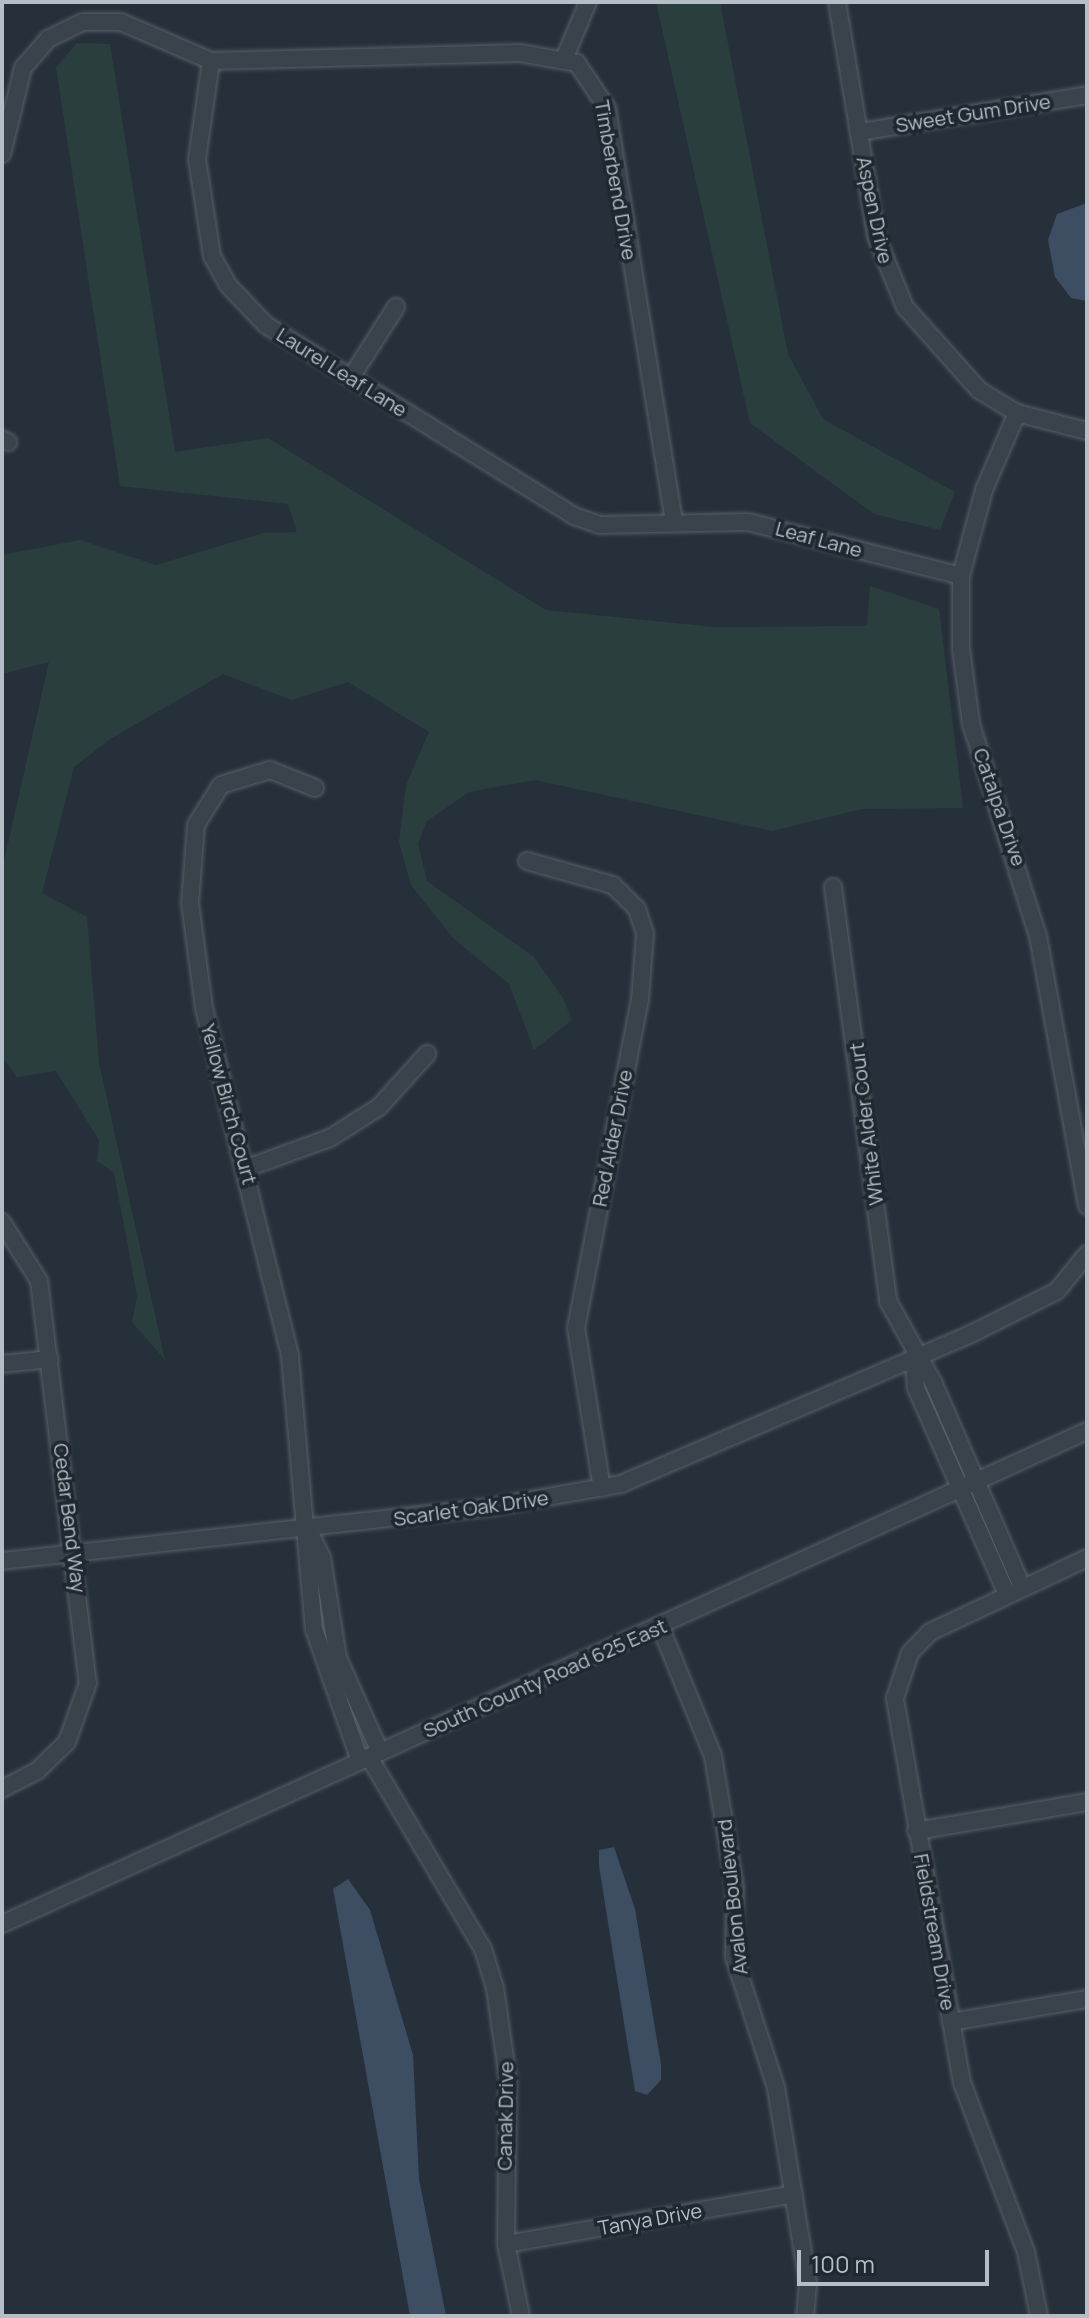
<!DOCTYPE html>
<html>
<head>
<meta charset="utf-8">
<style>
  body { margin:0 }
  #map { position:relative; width:1089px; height:2318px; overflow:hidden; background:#26303b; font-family:Manrope,sans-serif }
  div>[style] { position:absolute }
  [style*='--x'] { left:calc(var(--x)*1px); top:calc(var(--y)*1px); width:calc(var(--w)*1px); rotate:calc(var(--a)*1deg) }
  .green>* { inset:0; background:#2b3e3e }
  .water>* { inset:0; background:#3d4e62 }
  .roads { filter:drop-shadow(0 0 2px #586069) drop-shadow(0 0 2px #586069) }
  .minor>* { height:16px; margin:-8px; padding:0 8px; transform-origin:8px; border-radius:8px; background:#3a424b }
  span { translate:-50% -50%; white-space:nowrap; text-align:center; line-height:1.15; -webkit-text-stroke:7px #1f2730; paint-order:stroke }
  .street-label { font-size:20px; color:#b5bdc7 }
  .frame { position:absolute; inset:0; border:4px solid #b5bdc7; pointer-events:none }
  .scale { position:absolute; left:797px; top:2250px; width:192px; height:36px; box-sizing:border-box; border:4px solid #b5bdc7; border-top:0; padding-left:10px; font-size:24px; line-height:28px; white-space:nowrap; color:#b5bdc7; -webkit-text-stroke:6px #1f2730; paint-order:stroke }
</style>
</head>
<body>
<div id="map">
  <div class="green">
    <div style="clip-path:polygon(656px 2px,720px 2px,788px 354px,823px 419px,955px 492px,940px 530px,874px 514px,750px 423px)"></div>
    <div style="clip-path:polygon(77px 43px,110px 44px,175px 452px,268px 438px,546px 610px,714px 627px,867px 626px,870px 586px,939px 609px,963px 808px,862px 809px,772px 831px,535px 780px,469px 792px,427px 821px,418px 844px,427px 881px,534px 957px,563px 998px,572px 1020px,534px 1050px,509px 984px,453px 938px,411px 885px,399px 842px,406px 785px,429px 732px,348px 682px,292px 700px,223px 674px,110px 739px,74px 767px,42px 893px,87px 917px,99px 1063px,165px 1360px,132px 1322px,137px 1297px,129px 1252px,114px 1173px,97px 1161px,99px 1140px,56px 1071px,17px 1077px,2px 1057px,2px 870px,49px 662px,2px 674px,2px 555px,80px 540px,156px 565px,264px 533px,297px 532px,288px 504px,120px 486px,56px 67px)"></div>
  </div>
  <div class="water">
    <div style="clip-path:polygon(1087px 203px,1087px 301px,1071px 298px,1055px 277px,1048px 240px,1057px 214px)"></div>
    <div style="clip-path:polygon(614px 1847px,635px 1909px,661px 2064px,661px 2080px,647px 2095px,635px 2091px,599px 1866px,599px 1850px)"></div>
    <div style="clip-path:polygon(348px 1879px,370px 1910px,413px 2055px,419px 2179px,446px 2316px,410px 2316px,333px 1889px)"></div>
  </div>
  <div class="roads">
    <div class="minor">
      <div style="--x:837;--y:2;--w:237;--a:80.5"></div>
      <div style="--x:876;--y:236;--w:77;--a:67.8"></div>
      <div style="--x:905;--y:307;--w:111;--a:48.3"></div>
      <div style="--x:979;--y:390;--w:44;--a:31.2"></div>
      <div style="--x:1017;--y:413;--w:72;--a:14.4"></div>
      <div style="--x:565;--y:57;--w:60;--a:-67.3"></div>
      <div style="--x:211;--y:61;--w:99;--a:98.1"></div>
      <div style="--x:197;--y:159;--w:98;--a:81.2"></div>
      <div style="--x:212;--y:256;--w:33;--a:61"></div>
      <div style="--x:228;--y:285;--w:55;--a:46.5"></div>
      <div style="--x:266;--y:325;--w:362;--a:31.8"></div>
      <div style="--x:574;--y:516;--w:28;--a:19"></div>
      <div style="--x:600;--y:525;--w:148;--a:-1.2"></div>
      <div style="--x:748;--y:522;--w:220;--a:14.2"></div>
      <div style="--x:859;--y:132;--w:231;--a:-9.2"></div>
      <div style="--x:2;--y:154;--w:89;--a:-76.3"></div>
      <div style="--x:23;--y:68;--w:38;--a:-49"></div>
      <div style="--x:48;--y:39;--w:39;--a:-26"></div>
      <div style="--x:83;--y:22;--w:38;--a:0"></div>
      <div style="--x:121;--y:22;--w:98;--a:23.4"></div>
      <div style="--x:211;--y:61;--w:309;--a:-1.5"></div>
      <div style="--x:520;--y:53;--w:58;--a:10"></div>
      <div style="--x:577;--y:63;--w:54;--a:56.3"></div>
      <div style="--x:607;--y:108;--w:417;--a:80.8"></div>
      <div style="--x:352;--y:376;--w:82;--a:-57.5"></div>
      <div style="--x:1017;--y:413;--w:84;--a:113.2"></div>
      <div style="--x:984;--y:490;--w:89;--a:105"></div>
      <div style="--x:961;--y:576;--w:72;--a:90"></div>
      <div style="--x:961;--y:648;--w:77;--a:82.5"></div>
      <div style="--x:971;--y:724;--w:222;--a:72.5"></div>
      <div style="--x:1038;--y:936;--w:274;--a:79.7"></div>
      <div style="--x:2;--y:439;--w:7;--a:27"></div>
      <div style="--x:315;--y:788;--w:48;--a:-158.2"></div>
      <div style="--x:270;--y:770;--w:51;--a:163"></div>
      <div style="--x:221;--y:785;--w:47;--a:122"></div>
      <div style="--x:196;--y:825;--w:78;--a:94.4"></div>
      <div style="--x:190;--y:903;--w:106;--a:82.4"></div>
      <div style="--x:204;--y:1008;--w:358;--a:76.1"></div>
      <div style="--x:290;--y:1356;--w:274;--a:85"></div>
      <div style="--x:314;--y:1629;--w:140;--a:70.8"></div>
      <div style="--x:527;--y:861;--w:89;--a:15.6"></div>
      <div style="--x:613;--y:885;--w:34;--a:45"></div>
      <div style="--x:637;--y:909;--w:25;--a:72"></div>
      <div style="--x:645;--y:933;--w:66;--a:94.3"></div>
      <div style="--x:640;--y:999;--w:335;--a:101"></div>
      <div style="--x:576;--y:1328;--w:162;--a:80.8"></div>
      <div style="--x:833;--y:887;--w:418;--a:82.4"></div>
      <div style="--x:888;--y:1301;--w:93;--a:60.9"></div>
      <div style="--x:933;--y:1382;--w:223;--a:66.5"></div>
      <div style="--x:247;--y:1168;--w:88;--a:-19.9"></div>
      <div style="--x:330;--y:1138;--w:58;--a:-32.3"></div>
      <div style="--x:379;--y:1107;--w:72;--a:-47.8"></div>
      <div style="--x:2;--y:1222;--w:70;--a:57.9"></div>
      <div style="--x:39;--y:1281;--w:405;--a:83.1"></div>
      <div style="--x:88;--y:1683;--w:63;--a:109.6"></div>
      <div style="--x:67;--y:1742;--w:42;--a:136"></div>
      <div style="--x:37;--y:1771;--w:39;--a:153"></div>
      <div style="--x:914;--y:1355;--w:33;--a:87"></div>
      <div style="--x:916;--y:1388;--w:225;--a:66.2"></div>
      <div style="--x:2;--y:1364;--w:48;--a:-5.9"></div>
      <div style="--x:309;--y:1531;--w:30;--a:64"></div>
      <div style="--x:322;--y:1558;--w:101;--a:80.9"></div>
      <div style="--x:338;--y:1658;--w:103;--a:65.9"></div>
      <div style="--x:2;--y:1561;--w:492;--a:-6.3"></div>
      <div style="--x:491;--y:1507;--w:132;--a:-10"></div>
      <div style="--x:621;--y:1484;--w:379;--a:-23.2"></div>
      <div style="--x:969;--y:1335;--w:98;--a:-26.6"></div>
      <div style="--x:1057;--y:1291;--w:48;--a:-51"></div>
      <div style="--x:660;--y:1626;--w:140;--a:67.8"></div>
      <div style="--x:713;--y:1756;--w:133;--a:80.5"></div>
      <div style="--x:735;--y:1887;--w:70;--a:90.8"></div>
      <div style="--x:734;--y:1957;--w:138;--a:72.2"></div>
      <div style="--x:776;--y:2088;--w:199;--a:80.7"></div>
      <div style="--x:808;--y:2284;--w:32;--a:95"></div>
      <div style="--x:369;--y:1757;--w:223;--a:59.3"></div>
      <div style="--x:483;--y:1949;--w:41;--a:72.9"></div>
      <div style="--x:495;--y:1988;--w:92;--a:81.9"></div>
      <div style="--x:508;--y:2079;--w:165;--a:90.7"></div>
      <div style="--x:506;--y:2244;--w:74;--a:78.2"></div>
      <div style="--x:916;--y:1831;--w:173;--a:-9.6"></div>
      <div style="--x:2;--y:1924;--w:1192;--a:-24.44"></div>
      <div style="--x:951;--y:2022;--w:138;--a:-9.6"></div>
      <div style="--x:506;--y:2244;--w:292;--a:-9.8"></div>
      <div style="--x:1039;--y:2316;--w:65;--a:-101.5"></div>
      <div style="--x:1026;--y:2252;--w:181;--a:-110.7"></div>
      <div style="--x:962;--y:2083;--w:391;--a:-99.9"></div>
      <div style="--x:895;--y:1698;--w:47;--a:-71.6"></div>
      <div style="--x:910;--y:1653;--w:29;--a:-46"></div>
      <div style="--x:930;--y:1632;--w:174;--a:-25.2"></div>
    </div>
  </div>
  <div class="street-label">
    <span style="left:973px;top:113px;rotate:-9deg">Sweet Gum Drive</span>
    <span style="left:616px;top:180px;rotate:80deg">Timberbend Drive</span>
    <span style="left:875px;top:210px;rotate:78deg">Aspen Drive</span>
    <span style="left:342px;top:372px;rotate:32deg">Laurel Leaf Lane</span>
    <span style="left:819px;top:539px;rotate:15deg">Leaf Lane</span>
    <span style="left:1000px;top:807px;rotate:71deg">Catalpa Drive</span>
    <span style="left:229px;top:1104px;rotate:75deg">Yellow Birch Court</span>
    <span style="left:866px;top:1124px;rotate:-97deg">White Alder Court</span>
    <span style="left:612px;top:1138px;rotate:-79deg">Red Alder Drive</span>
    <span style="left:471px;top:1508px;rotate:-8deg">Scarlet Oak Drive</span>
    <span style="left:70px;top:1518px;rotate:83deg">Cedar Bend Way</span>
    <span style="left:545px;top:1678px;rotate:-24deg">South County Road 625 East</span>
    <span style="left:732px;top:1897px;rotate:-96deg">Avalon Boulevard</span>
    <span style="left:935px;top:1932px;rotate:80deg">Fieldstream Drive</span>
    <span style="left:505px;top:2116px;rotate:-89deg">Canak Drive</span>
    <span style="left:650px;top:2219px;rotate:-10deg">Tanya Drive</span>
  </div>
  <div class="frame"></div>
  <div class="scale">100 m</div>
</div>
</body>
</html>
